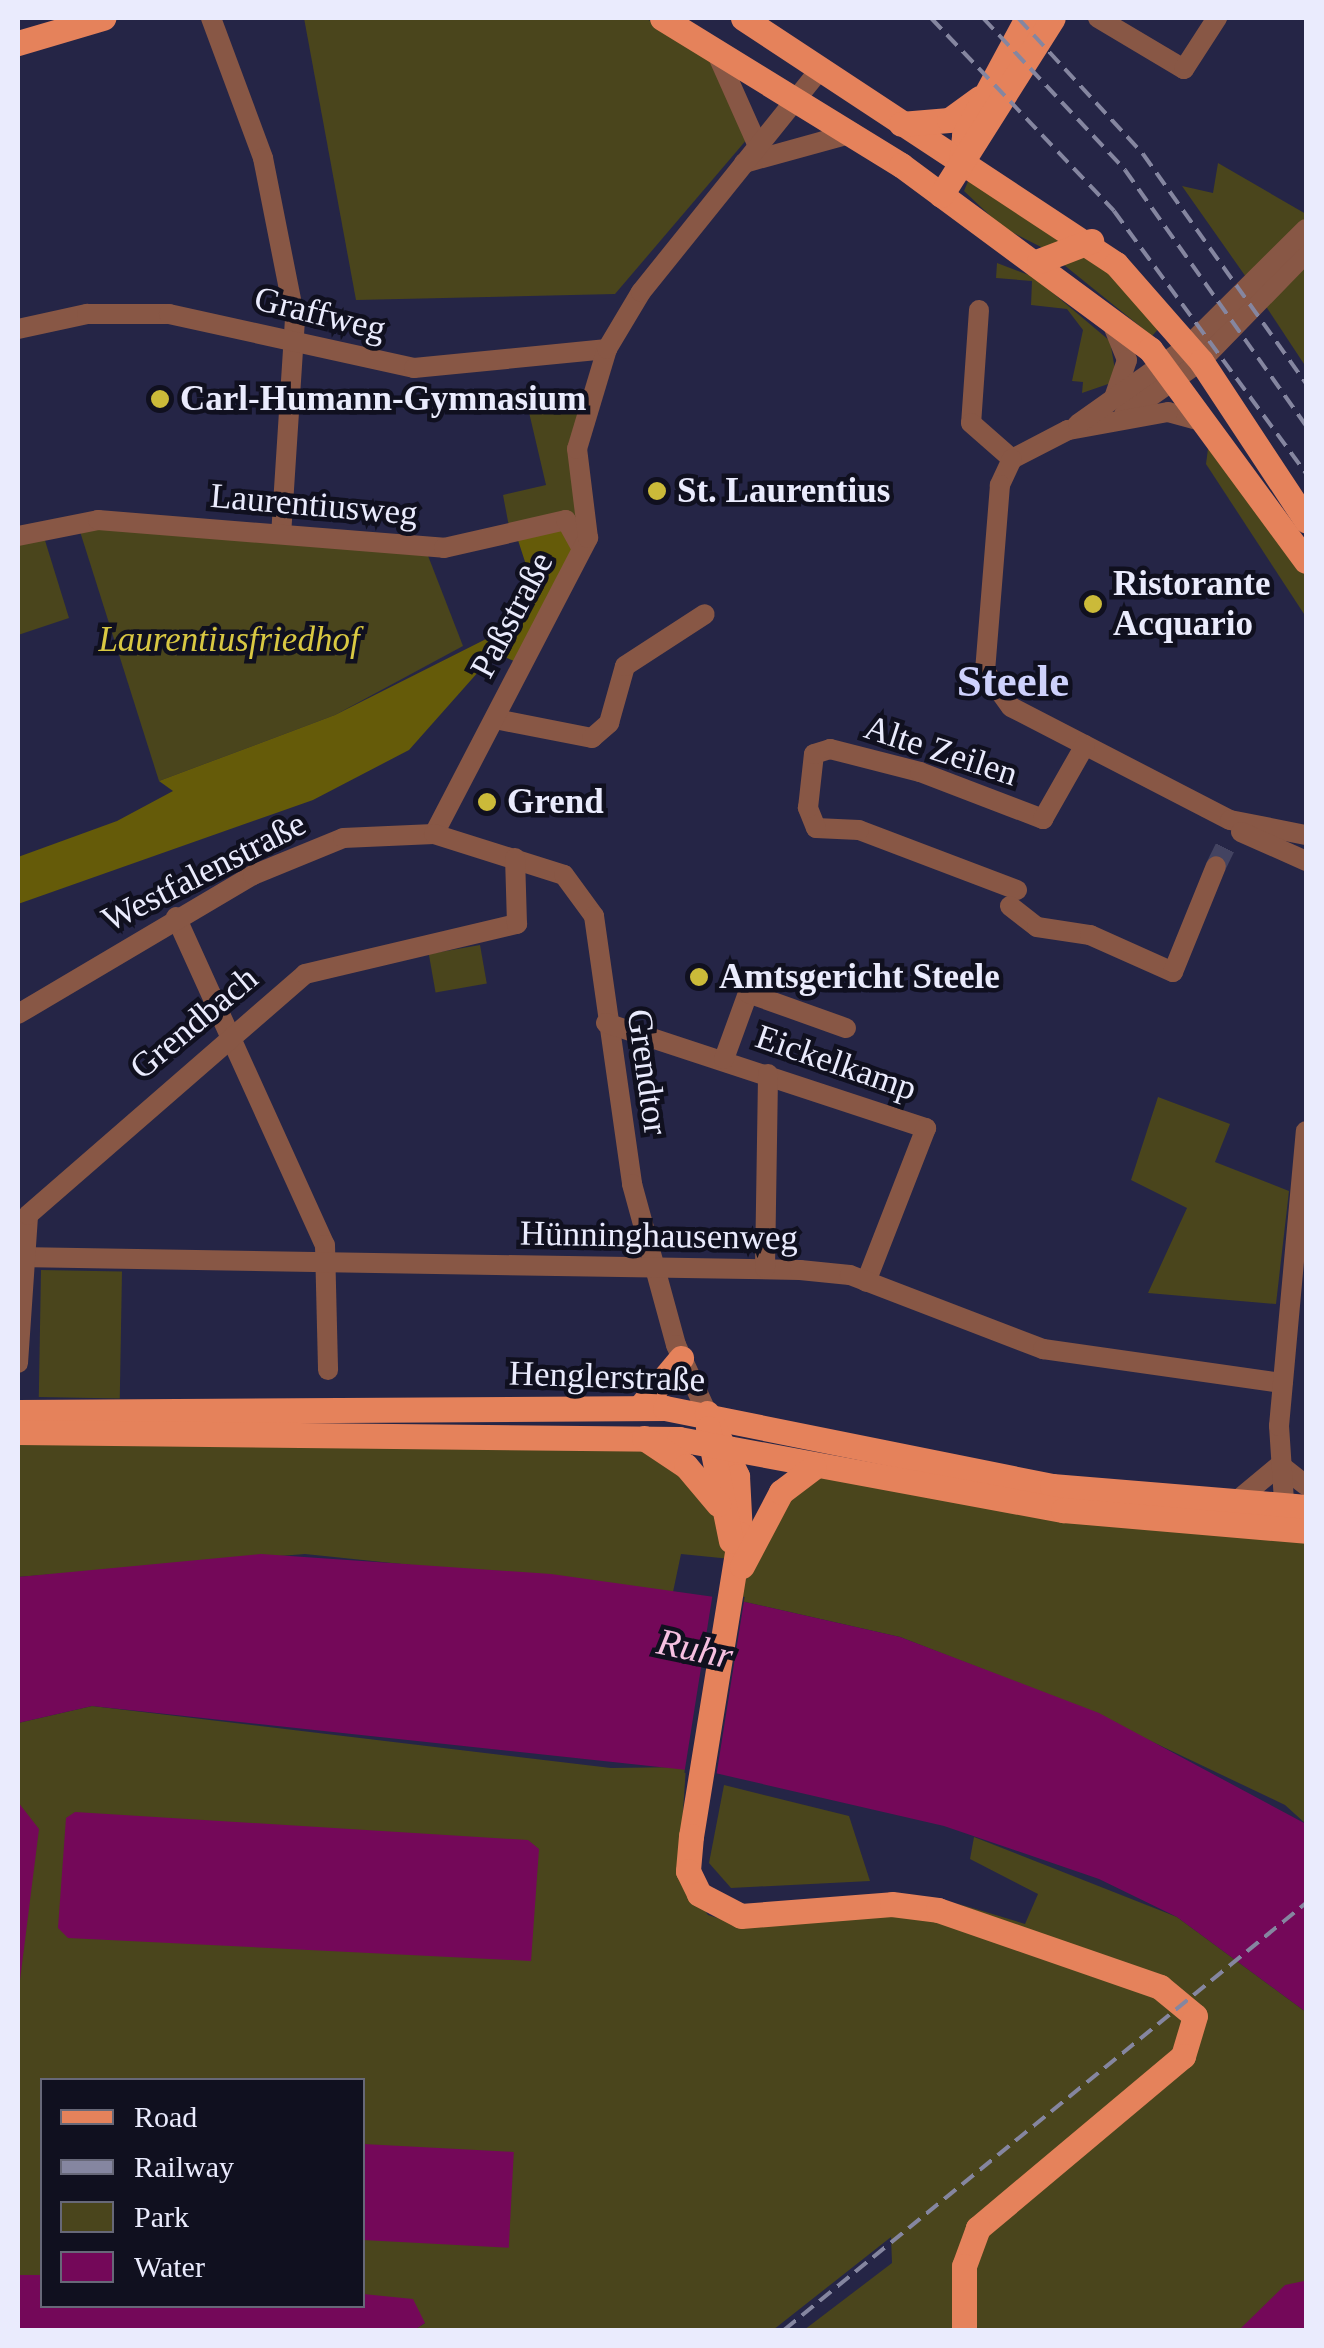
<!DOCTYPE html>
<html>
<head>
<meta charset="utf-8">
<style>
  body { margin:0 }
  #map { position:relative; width:1324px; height:2348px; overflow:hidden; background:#252546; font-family:Georgia,serif }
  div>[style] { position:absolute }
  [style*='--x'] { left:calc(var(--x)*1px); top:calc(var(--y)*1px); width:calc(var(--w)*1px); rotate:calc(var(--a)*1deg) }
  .green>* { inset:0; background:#4a451c; transform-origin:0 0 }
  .forest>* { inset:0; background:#655b09 }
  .water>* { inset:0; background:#740859; transform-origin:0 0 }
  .pier>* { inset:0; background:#252546; transform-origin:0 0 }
  .minor-tunnel>* { height:20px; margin-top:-10px; transform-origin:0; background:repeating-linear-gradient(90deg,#434361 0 20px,transparent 0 30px) }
  .minor>* { height:20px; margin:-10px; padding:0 10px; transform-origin:10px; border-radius:10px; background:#885745 }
  .major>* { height:25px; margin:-12.5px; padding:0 12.5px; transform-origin:12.5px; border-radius:12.5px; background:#e5825b }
  .rail>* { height:4px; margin-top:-2px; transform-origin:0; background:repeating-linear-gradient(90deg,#8586a0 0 15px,transparent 0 23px) }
  .dots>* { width:28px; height:28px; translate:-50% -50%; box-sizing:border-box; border:5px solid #10101f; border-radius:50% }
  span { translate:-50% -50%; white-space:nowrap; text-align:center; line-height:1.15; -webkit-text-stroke:9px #10101f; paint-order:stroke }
  .street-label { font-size:35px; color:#eaebfd }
  .poi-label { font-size:35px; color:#eaebfd; font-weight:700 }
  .left { translate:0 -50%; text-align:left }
  .park-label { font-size:35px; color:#d9c842; font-style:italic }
  .water-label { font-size:38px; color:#f6c0e1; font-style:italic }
  .district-label { font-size:45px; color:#ced1fc; font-weight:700 }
  .frame { position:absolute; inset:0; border:20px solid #eaebfd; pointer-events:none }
  .legend { position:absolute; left:40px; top:2078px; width:325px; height:230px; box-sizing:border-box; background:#10101f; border:2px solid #676878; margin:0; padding:12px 18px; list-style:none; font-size:30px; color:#eaebfd }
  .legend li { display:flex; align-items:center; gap:20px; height:50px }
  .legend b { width:50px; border:2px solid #676878 }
</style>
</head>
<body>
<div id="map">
  <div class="green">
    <div style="clip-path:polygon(304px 18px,644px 18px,706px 46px,748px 138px,615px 294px,356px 300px)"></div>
    <div style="clip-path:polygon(1218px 163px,1306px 214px,1306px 228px,1253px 287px,1182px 186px,1213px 193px)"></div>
    <div style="clip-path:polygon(971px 174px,1111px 275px,1160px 327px,1152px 336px,1043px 248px,1002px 227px,964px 191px)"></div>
    <div style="clip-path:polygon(1306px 232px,1306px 367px,1263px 302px)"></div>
    <div style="clip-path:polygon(997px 263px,1034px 277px,1110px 341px,1117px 381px,1082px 393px,1083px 382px,1072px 381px,1083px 330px,1067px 309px,1031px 305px,1032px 281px,996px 278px)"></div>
    <div style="clip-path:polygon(528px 408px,585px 413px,586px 525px,510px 532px,503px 495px,546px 485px)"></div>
    <div style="clip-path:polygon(1211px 426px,1306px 562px,1306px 617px,1206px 464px)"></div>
    <div style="clip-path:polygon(77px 522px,425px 548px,463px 646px,335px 715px,159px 781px)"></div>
    <div style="clip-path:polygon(43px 534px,69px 618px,18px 635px,18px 544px)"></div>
    <div style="left:480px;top:945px;width:39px;height:52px;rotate:80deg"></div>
    <div style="clip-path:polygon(1158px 1097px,1230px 1124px,1215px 1162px,1289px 1191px,1276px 1304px,1148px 1293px,1187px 1208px,1131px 1180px)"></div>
    <div style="left:41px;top:1270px;width:81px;height:127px;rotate:1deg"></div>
    <div style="clip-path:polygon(18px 1436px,636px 1444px,663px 1456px,716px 1516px,731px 1559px,681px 1554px,673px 1592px,305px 1554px,18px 1577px)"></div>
    <div style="clip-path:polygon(815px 1470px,1306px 1532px,1306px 1824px,1285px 1805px,1073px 1704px,900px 1637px,736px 1600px,741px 1554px)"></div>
    <div style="clip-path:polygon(92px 1706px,611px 1768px,686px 1767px,679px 1871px,708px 1915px,734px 1923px,885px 1909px,948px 1919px,1181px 2007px,1182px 1989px,956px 1903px,1025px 1924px,1038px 1894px,970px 1859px,974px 1837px,1177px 1917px,1306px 2012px,1306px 2330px,804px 2330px,892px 2263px,891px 2237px,773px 2330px,414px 2330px,425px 2323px,363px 2294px,362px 2080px,42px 2080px,42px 2275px,18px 2275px,18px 1723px)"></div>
    <div style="clip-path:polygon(724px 1785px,849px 1816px,870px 1881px,731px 1888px,709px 1863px)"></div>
  </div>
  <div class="forest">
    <div style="clip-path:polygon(554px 522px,580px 542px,514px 661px,495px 653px,409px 750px,313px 800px,18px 904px,18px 857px,117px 821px,173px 791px,159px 781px,335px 715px,496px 634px,525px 600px,529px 574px,515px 531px)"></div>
  </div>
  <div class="water">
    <div style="clip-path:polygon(261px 1554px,551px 1574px,736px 1600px,900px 1637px,1099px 1713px,1306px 1824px,1306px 2012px,1177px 1917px,1099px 1879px,944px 1826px,715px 1773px,92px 1706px,18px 1723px,18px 1577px)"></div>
    <div style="clip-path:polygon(18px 1802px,39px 1829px,18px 1996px)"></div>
    <div style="clip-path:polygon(75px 1812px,528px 1840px,539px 1849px,531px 1961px,68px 1938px,58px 1928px,66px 1818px)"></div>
    <div style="left:363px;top:2144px;width:151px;height:96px;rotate:3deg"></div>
    <div style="clip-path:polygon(18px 2275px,42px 2275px,42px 2306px,362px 2306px,363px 2294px,413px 2299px,425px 2323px,414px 2330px,18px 2330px)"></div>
    <div style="clip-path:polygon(1304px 2281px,1306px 2330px,1239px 2330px,1285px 2285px)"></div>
  </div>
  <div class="pier">
    <div style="left:713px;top:1592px;width:32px;height:183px;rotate:9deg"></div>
  </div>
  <div class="minor-tunnel">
    <div style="--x:1216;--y:866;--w:25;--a:-64"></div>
  </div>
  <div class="minor">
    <div style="--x:211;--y:18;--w:149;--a:69.6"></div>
    <div style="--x:263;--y:158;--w:164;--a:78.8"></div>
    <div style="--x:295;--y:319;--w:215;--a:93.7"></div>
    <div style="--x:1098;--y:18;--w:100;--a:30.7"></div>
    <div style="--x:1184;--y:69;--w:61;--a:-57.1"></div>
    <div style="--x:717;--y:54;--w:101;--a:66"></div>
    <div style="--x:744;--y:163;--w:113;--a:-15.4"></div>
    <div style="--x:979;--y:310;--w:113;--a:94"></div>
    <div style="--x:971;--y:423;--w:55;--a:41.3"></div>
    <div style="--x:1112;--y:323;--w:40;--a:68"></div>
    <div style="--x:1127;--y:360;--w:40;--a:108.9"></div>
    <div style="--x:18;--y:329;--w:71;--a:-12.3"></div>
    <div style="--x:87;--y:314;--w:82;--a:0"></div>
    <div style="--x:169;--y:314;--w:251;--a:12.4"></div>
    <div style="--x:414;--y:368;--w:194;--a:-5.6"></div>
    <div style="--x:1124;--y:415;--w:94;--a:-35"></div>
    <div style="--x:1201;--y:361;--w:151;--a:-45.8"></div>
    <div style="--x:1205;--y:422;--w:38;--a:-165"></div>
    <div style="--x:1168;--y:412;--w:102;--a:169.8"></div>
    <div style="--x:1068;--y:430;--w:63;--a:152.6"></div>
    <div style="--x:1012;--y:459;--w:29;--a:115"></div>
    <div style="--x:1000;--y:485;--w:187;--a:94.6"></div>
    <div style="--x:985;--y:671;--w:44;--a:54.2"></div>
    <div style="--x:1011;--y:707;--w:246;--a:27.3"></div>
    <div style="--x:1230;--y:820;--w:77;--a:11.2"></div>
    <div style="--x:1078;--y:424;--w:135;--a:-35.3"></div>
    <div style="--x:1188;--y:346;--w:166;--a:-44.8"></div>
    <div style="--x:18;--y:536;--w:82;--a:-11.3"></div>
    <div style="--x:98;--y:520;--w:347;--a:4.6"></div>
    <div style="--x:444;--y:548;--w:125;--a:-12.9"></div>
    <div style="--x:566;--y:520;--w:29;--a:61"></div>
    <div style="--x:495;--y:719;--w:99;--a:11.1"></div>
    <div style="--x:592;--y:738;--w:23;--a:-41"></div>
    <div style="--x:609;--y:723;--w:59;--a:-74.3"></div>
    <div style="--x:625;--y:666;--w:95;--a:-33"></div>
    <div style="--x:1241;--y:832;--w:71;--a:24"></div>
    <div style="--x:434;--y:834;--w:334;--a:-62.5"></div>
    <div style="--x:588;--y:538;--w:90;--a:-97"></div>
    <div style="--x:577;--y:449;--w:104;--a:-73.3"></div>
    <div style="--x:607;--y:349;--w:66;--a:-59.2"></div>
    <div style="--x:641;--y:292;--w:286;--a:-51.2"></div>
    <div style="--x:1017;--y:890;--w:169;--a:-159.2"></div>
    <div style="--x:859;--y:830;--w:43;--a:-177.3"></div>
    <div style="--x:816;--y:828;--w:22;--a:-112"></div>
    <div style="--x:808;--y:808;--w:54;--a:-83.7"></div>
    <div style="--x:814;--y:754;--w:17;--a:-17"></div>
    <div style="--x:830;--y:749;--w:93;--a:14.3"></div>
    <div style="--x:920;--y:772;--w:132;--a:20.9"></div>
    <div style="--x:1043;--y:819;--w:85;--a:-60.4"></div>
    <div style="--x:1010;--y:906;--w:34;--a:38"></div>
    <div style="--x:1037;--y:927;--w:54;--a:8.6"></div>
    <div style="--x:1090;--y:935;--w:91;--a:24"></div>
    <div style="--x:1173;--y:972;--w:114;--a:-67.9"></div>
    <div style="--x:176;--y:917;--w:360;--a:65.6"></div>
    <div style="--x:325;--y:1245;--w:125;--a:88.6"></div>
    <div style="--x:18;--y:1014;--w:273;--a:-30.6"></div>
    <div style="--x:253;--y:875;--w:97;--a:-22.3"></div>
    <div style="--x:343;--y:838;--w:91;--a:-2.5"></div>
    <div style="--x:434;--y:834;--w:136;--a:17.5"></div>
    <div style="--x:564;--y:875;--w:51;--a:53.8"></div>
    <div style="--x:594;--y:916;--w:271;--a:81.9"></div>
    <div style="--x:632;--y:1184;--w:167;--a:74.7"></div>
    <div style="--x:676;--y:1345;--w:75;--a:65.5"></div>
    <div style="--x:606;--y:1023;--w:337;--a:18.2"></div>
    <div style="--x:926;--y:1128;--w:165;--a:111.3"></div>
    <div style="--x:724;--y:1059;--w:70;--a:-70"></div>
    <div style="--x:748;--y:993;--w:104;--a:19.7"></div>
    <div style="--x:18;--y:1257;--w:782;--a:0.95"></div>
    <div style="--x:800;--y:1270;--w:50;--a:5.7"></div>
    <div style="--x:850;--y:1275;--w:207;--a:21"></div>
    <div style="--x:1043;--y:1349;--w:242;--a:8.1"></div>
    <div style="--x:765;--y:1268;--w:194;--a:-89.1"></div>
    <div style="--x:18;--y:1363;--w:148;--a:-86.1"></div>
    <div style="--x:28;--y:1215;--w:367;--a:-41"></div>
    <div style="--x:305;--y:974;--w:218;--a:-13.3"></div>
    <div style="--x:517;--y:924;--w:66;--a:-91.7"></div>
    <div style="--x:1280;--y:1465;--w:33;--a:38"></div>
    <div style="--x:1233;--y:1504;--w:61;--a:-39.7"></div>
    <div style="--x:1285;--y:1516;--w:90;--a:-93.8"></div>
    <div style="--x:1279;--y:1426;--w:296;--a:-84.8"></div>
  </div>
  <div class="major">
    <div style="--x:662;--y:18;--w:281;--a:31.6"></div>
    <div style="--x:901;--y:165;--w:310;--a:36.5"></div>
    <div style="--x:1150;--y:349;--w:263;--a:53.7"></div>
    <div style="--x:743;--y:18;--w:447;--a:33.4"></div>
    <div style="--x:1116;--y:264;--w:129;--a:48.8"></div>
    <div style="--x:1201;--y:361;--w:191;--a:56.6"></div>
    <div style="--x:18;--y:43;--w:89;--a:-16.4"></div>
    <div style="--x:901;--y:124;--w:48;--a:-4.8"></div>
    <div style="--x:949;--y:120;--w:37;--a:-36"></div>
    <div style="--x:961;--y:161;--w:26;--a:-83"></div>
    <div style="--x:964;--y:135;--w:133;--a:-61.7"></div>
    <div style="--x:941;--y:195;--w:209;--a:-57.7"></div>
    <div style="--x:1039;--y:261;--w:56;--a:-21"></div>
    <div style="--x:640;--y:1407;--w:64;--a:-50.1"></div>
    <div style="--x:18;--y:1412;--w:647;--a:-0.35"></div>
    <div style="--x:665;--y:1408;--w:395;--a:11.4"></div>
    <div style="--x:1052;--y:1486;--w:255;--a:4.7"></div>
    <div style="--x:707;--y:1413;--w:70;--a:64.5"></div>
    <div style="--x:737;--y:1476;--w:58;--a:87"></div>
    <div style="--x:740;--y:1534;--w:306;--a:99.2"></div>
    <div style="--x:691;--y:1836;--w:35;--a:95"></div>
    <div style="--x:688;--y:1871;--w:25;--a:64"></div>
    <div style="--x:699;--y:1894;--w:47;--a:27.6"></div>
    <div style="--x:741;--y:1916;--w:151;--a:-4.5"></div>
    <div style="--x:892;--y:1904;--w:46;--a:7.4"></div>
    <div style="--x:938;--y:1910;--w:235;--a:19.1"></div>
    <div style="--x:1160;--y:1987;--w:45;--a:39.6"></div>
    <div style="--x:1195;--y:2016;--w:42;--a:106.7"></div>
    <div style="--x:1183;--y:2056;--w:268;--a:140"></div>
    <div style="--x:978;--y:2228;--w:40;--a:110.2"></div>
    <div style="--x:964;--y:2266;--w:64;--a:90"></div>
    <div style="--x:708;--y:1428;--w:115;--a:78.5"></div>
    <div style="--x:18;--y:1432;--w:661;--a:0.61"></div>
    <div style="--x:679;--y:1439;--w:391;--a:10.5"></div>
    <div style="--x:1063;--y:1510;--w:244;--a:4.9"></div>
    <div style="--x:644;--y:1438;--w:50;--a:33.7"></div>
    <div style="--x:686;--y:1466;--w:50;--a:49.9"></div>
    <div style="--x:742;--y:1566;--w:84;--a:-62.2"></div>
    <div style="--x:781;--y:1492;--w:41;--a:-37.1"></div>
  </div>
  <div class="rail">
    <div style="--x:931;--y:18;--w:266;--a:46.5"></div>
    <div style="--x:1114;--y:211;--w:325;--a:53.8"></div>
    <div style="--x:983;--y:18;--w:208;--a:46.9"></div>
    <div style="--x:1125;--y:170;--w:314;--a:54.7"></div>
    <div style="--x:1018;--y:18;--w:185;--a:47.4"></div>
    <div style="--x:1143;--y:154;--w:281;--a:54.6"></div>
    <div style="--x:784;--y:2330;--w:674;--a:-39.28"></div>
  </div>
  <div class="dots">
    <div style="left:160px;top:399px;background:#cbba39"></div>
    <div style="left:657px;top:491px;background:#cbba39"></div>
    <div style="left:1093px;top:604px;background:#cbba39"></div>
    <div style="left:487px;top:802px;background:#cbba39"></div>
    <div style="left:699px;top:977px;background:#cbba39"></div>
  </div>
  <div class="street-label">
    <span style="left:320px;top:314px;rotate:14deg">Graffweg</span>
    <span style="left:314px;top:505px;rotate:5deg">Laurentiusweg</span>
    <span style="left:512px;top:615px;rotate:-62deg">Paßstraße</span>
    <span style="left:941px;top:751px;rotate:18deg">Alte Zeilen</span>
    <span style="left:204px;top:872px;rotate:-27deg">Westfalenstraße</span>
    <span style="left:194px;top:1023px;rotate:-40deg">Grendbach</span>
    <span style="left:836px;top:1063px;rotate:19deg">Eickelkamp</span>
    <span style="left:647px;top:1072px;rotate:82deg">Grendtor</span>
    <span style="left:659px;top:1236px;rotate:1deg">Hünninghausenweg</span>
    <span style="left:607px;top:1377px;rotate:2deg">Henglerstraße</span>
  </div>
  <div class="poi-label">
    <span class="left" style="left:180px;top:399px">Carl-Humann-Gymnasium</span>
    <span class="left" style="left:677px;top:491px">St. Laurentius</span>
    <span class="left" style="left:1113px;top:604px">Ristorante<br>Acquario</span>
    <span class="left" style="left:507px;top:802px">Grend</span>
    <span class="left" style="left:719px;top:977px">Amtsgericht Steele</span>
  </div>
  <div class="park-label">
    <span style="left:229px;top:640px">Laurentiusfriedhof</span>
  </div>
  <div class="water-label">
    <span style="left:695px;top:1649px;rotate:12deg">Ruhr</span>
  </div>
  <div class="district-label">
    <span style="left:1013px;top:682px">Steele</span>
  </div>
  <div class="frame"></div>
  <ul class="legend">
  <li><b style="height:12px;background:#e5825b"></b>Road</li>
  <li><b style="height:12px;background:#8586a0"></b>Railway</li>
  <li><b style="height:28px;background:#4a451c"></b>Park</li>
  <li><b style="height:28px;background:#740859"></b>Water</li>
  </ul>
</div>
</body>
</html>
